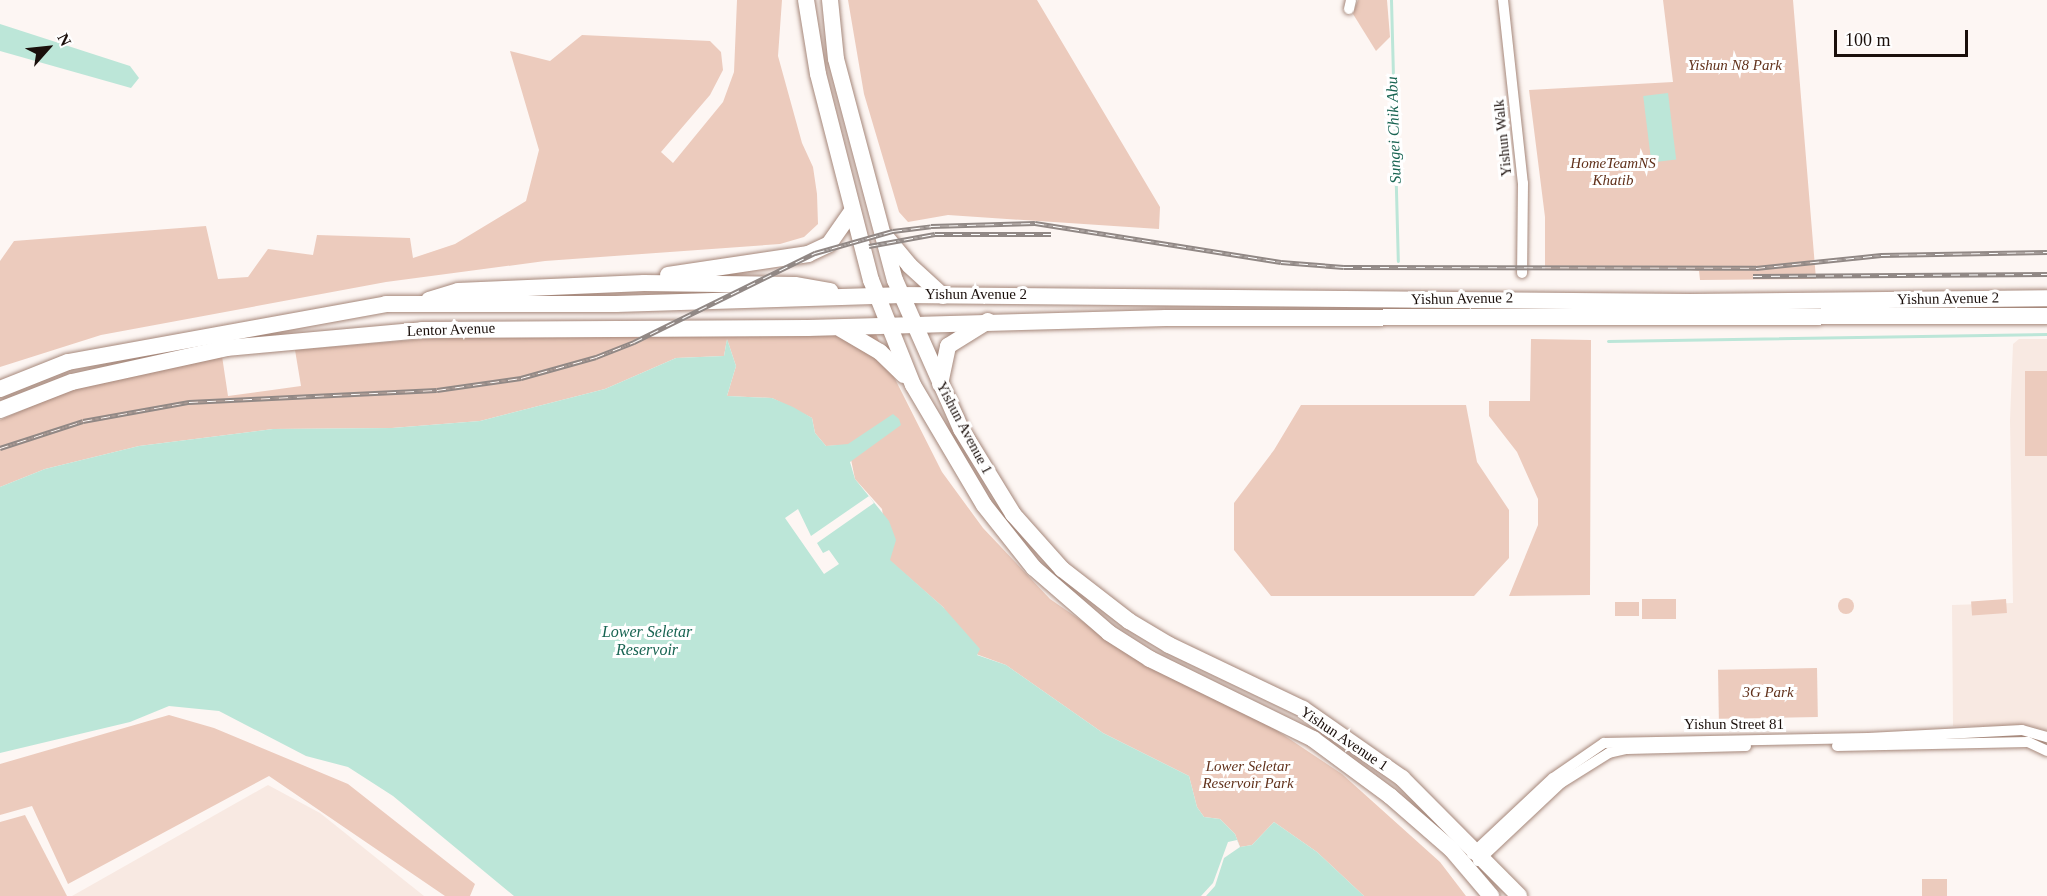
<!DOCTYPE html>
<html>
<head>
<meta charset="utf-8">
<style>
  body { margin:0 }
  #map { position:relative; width:2047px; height:896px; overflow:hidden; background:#fdf6f3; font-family:Georgia,serif }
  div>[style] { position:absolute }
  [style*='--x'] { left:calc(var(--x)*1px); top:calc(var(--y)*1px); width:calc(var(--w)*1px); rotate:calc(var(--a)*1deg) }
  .built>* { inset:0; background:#f8e9e2 }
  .green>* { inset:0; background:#eccbbd; transform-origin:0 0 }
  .round { border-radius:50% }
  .water>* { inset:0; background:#bce6d8; transform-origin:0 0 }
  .pier>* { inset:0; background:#fdf6f3 }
  .stream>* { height:3px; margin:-1.5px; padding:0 1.5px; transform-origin:1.5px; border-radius:1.5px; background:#bce6d8 }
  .roads { filter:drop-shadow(0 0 2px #a5877a) drop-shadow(0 0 2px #a5877a) }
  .street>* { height:10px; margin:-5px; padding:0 5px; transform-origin:5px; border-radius:5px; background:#fff }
  .primary>* { height:16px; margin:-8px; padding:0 8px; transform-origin:8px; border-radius:8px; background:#fff }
  .rail>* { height:5px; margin-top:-2.5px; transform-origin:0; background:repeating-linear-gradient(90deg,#fff 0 9px,#918885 0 18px); box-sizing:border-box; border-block:2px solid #918885 }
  span { translate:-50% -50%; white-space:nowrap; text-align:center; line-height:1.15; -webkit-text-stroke:6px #fff; paint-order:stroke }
  .park-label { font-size:15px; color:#61311b; font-style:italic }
  .street-label { font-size:15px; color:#1a0f0b }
  .water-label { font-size:16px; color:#186452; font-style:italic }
  .north { position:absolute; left:18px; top:18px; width:60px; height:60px; -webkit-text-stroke:4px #fff; paint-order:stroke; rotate:63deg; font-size:16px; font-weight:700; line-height:24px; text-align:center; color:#1a0f0b }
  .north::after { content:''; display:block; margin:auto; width:21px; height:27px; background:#1a0f0b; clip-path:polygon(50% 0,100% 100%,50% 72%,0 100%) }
  .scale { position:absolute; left:1834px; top:30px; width:134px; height:27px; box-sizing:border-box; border:3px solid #1a0f0b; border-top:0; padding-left:8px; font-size:18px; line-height:21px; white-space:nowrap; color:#1a0f0b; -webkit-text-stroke:4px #fff; paint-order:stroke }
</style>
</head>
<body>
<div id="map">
  <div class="built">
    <div style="clip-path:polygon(2019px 339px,2047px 339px,2047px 731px,2031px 726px,1953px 726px,1952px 605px,2013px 603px,2010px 420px,2013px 344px)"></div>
    <div style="clip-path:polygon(268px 785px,320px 813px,424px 896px,72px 896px)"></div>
  </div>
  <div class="green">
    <div style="clip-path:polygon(737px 0,782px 0,778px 56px,802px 143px,813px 167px,817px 194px,818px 224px,804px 237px,780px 244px,545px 261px,386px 282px,101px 335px,0 367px,0 261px,14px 241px,206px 226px,218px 279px,248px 277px,268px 249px,313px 255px,317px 235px,410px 238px,413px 258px,455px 244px,526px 201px,539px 150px,510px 51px,550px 61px,582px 35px,710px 41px,721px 52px,723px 70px,710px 95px,661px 152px,673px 163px,723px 102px,734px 72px)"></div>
    <div style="clip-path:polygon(848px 0,1037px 0,1160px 207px,1159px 229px,948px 215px,908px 222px,899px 212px,864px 94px)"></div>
    <div style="clip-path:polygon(1358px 0,1387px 0,1390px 37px,1376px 51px,1353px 14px)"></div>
    <div style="clip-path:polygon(1663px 0,1793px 0,1816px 279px,1700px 280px,1699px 271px,1675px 268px,1545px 269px,1545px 217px,1529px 90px,1673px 82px)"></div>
    <div style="clip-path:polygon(723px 329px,874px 329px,893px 375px,942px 472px,983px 528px,1050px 599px,1108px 639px,1273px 728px,1342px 774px,1440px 862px,1466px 896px,1364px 896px,1317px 852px,1274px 822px,1252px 845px,1240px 847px,1235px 834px,1220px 819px,1204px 817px,1197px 807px,1189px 776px,1103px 733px,1006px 665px,976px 654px,943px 607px,889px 560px,882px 509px,855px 479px,848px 445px,826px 446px,815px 433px,812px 418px,772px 398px,727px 396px,736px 366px,727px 339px,724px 356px,676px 358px,605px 389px,480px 421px,392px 428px,273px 429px,139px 446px,45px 469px,0 487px,0 420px,73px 388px,222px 356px,228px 396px,301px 386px,295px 350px,425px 339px)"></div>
    <div style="clip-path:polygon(1531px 339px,1591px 340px,1590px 595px,1509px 596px,1538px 525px,1538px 499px,1517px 452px,1489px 416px,1489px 401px,1530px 401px)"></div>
    <div style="left:2047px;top:371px;width:85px;height:22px;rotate:90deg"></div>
    <div style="clip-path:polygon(1301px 405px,1466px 405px,1477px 462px,1509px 510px,1509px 558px,1474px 596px,1271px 596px,1234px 550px,1234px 503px,1274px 450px)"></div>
    <div class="round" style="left:1838px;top:598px;width:16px;height:16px"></div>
    <div style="left:1642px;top:599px;width:34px;height:20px"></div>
    <div style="left:2006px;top:599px;width:14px;height:35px;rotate:86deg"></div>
    <div style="left:1615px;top:602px;width:24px;height:14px"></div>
    <div style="left:1817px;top:668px;width:49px;height:99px;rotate:89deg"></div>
    <div style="clip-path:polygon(169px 715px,214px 728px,348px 784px,475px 884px,470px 896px,445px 896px,269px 776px,68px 884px,32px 806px,0 815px,0 764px)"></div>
    <div style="clip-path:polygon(25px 815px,67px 896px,0 896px,0 822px)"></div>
    <div style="left:1922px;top:879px;width:25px;height:17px"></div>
  </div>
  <div class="water">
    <div style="clip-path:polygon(0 24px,130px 66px,139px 78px,131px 88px,0 51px)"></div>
    <div style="left:1668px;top:93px;width:67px;height:25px;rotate:83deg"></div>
    <div style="clip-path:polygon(727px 339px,736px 366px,727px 396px,772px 398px,793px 407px,812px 418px,815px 433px,826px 446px,848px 444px,893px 414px,899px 419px,901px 425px,850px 462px,855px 479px,889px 521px,896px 540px,890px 560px,943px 607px,980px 649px,977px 655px,1006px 665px,1103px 733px,1189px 776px,1197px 807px,1204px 817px,1220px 819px,1235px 834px,1240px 847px,1252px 845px,1274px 822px,1317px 852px,1364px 896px,514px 896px,393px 796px,348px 767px,306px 756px,219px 711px,169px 706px,130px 722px,0 753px,0 487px,45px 469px,139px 446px,273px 429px,392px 428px,480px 421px,605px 389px,676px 358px,724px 356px)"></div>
  </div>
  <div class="pier">
    <div style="clip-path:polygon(869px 496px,874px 503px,817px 543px,823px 553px,829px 550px,839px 564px,824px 574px,785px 518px,798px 509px,811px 536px)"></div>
    <div style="clip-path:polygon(1237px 840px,1240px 847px,1224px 858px,1215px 886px,1206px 896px,1201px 896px,1213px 883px,1228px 842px)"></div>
  </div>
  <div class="stream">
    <div style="--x:1391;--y:0;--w:261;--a:88.5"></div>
    <div style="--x:1608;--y:341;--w:439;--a:-0.9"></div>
  </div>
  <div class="roads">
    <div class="street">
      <div style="--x:1503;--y:0;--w:184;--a:83.8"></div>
      <div style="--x:1523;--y:183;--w:90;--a:90.6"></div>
      <div style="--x:1349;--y:9;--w:9;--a:-77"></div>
      <div style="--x:1837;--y:746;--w:191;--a:-1.2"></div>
      <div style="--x:2028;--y:742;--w:21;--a:25"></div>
      <div style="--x:1472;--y:854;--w:111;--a:-43.2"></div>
      <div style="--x:1553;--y:778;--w:62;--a:-34.5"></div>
      <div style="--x:1604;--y:743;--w:264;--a:-1.1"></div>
      <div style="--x:1868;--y:738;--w:154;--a:-3"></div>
      <div style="--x:2022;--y:730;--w:26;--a:16"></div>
      <div style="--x:1478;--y:861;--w:114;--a:-43.2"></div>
      <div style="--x:1561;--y:783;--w:57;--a:-32"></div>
      <div style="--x:1609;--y:753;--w:18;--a:-13"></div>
      <div style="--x:1627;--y:749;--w:119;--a:-1.4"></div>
    </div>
    <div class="primary">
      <div style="--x:806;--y:0;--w:75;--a:80.8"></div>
      <div style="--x:818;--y:74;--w:213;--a:75.6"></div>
      <div style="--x:871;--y:280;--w:113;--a:68.2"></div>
      <div style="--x:913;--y:385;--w:139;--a:59.4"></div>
      <div style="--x:984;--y:505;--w:80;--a:51.6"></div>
      <div style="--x:1034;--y:568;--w:99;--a:40.9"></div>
      <div style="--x:1109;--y:633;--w:49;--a:32.4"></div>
      <div style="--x:1150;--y:659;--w:182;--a:26.1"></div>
      <div style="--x:1313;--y:739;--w:96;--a:36.5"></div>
      <div style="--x:1390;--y:796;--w:81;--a:41"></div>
      <div style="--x:1451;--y:849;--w:62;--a:49.6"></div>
      <div style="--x:830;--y:0;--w:59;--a:84.2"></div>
      <div style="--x:836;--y:59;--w:229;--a:75.1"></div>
      <div style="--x:895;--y:280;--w:163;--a:66.1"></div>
      <div style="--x:961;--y:429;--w:100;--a:58.5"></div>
      <div style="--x:1013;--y:514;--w:74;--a:48.3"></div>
      <div style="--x:1062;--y:569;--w:85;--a:37.8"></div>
      <div style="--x:1129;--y:621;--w:47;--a:31"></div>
      <div style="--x:1169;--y:645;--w:148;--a:25.5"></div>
      <div style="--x:1303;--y:709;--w:121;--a:34.9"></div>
      <div style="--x:1402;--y:778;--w:166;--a:45.2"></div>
      <div style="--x:885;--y:236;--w:38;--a:50"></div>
      <div style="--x:909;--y:265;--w:46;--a:42.4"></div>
      <div style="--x:668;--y:275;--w:142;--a:-8.5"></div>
      <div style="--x:808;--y:254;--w:23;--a:-25"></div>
      <div style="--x:829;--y:244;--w:38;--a:-55"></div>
      <div style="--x:429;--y:300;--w:30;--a:-17"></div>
      <div style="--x:458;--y:291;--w:186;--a:-2.5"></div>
      <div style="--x:644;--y:283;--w:151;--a:0.8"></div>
      <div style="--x:795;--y:285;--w:36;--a:10"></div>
      <div style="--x:841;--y:329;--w:45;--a:30.5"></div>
      <div style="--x:880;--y:352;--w:33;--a:44"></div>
      <div style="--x:940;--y:384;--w:39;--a:-78"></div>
      <div style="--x:948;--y:346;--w:47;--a:-32"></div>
      <div style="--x:0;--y:389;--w:73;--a:-21.7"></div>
      <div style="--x:68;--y:362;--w:323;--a:-10.3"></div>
      <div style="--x:386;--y:304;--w:230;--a:0"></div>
      <div style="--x:616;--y:304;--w:284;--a:-1.8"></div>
      <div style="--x:900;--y:295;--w:790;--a:0.51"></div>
      <div style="--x:1690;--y:302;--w:357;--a:-0.6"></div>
      <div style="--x:0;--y:410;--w:77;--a:-21.3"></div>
      <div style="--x:72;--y:382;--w:158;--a:-12.4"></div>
      <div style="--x:226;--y:348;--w:197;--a:-5.2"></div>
      <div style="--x:422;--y:330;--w:386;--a:-0.3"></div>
      <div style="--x:808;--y:328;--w:358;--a:-1.6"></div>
      <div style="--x:1166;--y:318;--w:881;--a:-0.13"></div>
    </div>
  </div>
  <div class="rail">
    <div style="--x:869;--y:246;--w:67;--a:-10.3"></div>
    <div style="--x:935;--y:234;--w:116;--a:0"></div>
    <div style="--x:1753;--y:276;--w:294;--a:-0.4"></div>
    <div style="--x:0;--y:448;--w:87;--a:-18"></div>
    <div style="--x:83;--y:421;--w:108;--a:-10.2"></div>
    <div style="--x:189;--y:402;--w:248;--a:-2.8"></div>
    <div style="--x:437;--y:390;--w:85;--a:-8.1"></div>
    <div style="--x:521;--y:378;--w:78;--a:-15.6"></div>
    <div style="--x:596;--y:357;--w:41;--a:-21.5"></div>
    <div style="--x:634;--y:342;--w:202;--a:-26.2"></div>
    <div style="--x:815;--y:253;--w:81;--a:-15.8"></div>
    <div style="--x:893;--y:231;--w:38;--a:-7"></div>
    <div style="--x:931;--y:226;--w:104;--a:-1.7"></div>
    <div style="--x:1035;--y:223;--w:249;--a:9"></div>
    <div style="--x:1281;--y:262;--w:63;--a:4.5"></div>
    <div style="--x:1344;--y:267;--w:412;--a:0.1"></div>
    <div style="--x:1756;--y:268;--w:126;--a:-5.9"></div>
    <div style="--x:1881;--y:255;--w:166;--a:-1"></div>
  </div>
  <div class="park-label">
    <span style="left:1735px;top:66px">Yishun N8 Park</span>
    <span style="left:1613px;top:172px">HomeTeamNS<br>Khatib</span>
    <span style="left:1768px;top:693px">3G Park</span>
    <span style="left:1248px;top:775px">Lower Seletar<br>Reservoir Park</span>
  </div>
  <div class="street-label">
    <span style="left:1503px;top:138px;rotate:-96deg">Yishun Walk</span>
    <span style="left:976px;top:295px">Yishun Avenue 2</span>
    <span style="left:1462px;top:299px;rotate:-1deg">Yishun Avenue 2</span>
    <span style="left:1948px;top:299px;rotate:-1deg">Yishun Avenue 2</span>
    <span style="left:451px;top:330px;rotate:-2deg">Lentor Avenue</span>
    <span style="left:964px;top:428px;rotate:62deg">Yishun Avenue 1</span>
    <span style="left:1734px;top:725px">Yishun Street 81</span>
    <span style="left:1344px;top:739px;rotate:34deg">Yishun Avenue 1</span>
  </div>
  <div class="water-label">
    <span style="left:1394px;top:130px;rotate:-92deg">Sungei Chik Abu</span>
    <span style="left:647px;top:641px">Lower Seletar<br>Reservoir</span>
  </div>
  <div class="north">N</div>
  <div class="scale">100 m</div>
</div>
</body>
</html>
